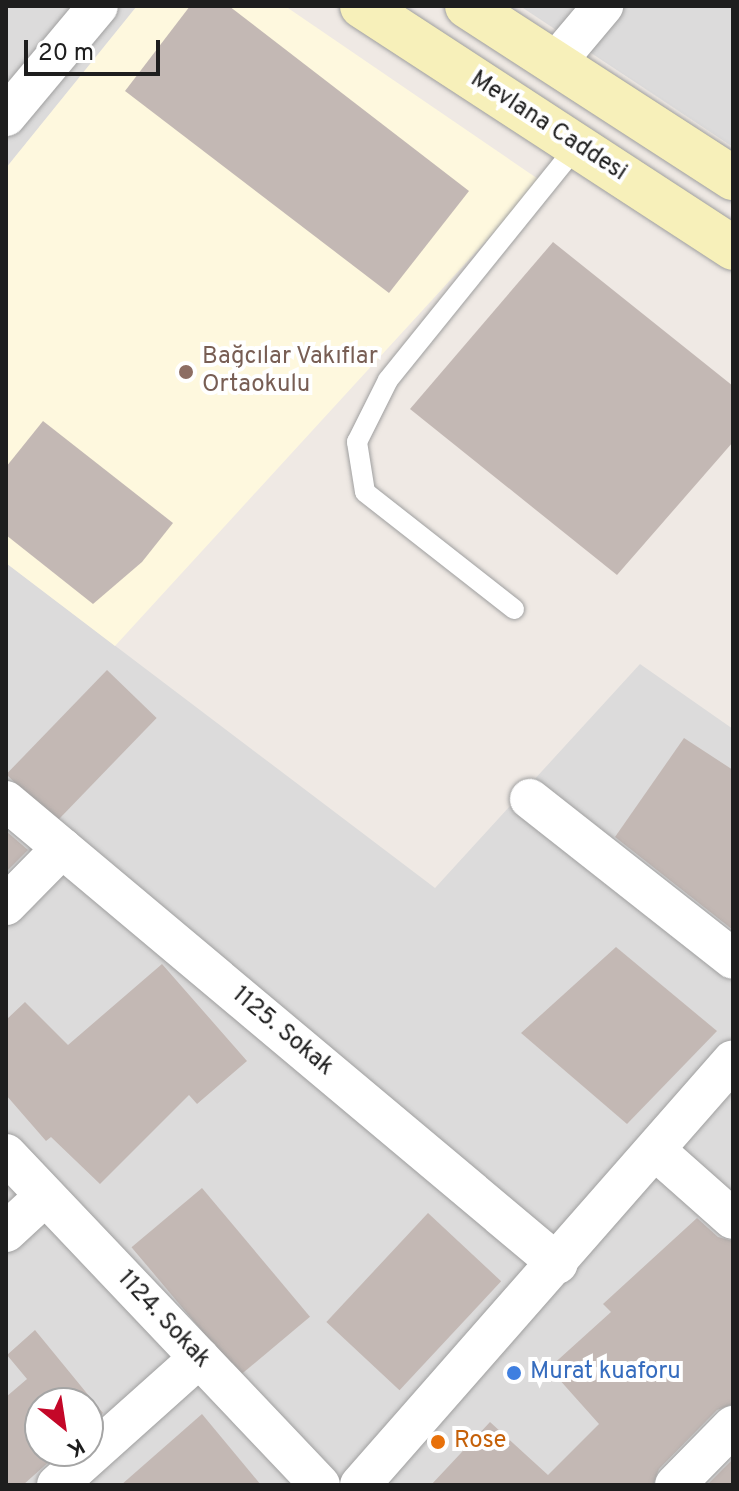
<!DOCTYPE html>
<html>
<head>
<meta charset="utf-8">
<style>
  body { margin:0 }
  #map { position:relative; width:739px; height:1491px; overflow:hidden; background:#efe9e4; font-family:Overpass,sans-serif }
  div>[style] { position:absolute }
  [style*='--x'] { left:calc(var(--x)*1px); top:calc(var(--y)*1px); width:calc(var(--w)*1px); rotate:calc(var(--a)*1deg) }
  .residential>* { inset:0; background:#dcdbdb }
  .education>* { inset:0; background:#fef8de }
  .building>* { inset:0; background:#c3b8b4; transform-origin:0 0 }
  .roads { filter:drop-shadow(0 0 2px #9f9f9f) drop-shadow(0 0 2px #9f9f9f) }
  .service>* { height:20px; margin:-10px; padding:0 10px; transform-origin:10px; border-radius:10px; background:#fff }
  .minor>* { height:40px; margin:-20px; padding:0 20px; transform-origin:20px; border-radius:20px; background:#fff }
  .secondary>* { height:44px; margin:-22px; padding:0 22px; transform-origin:22px; border-radius:22px; background:#f7f0ba }
  .dots>* { width:22px; height:22px; translate:-50% -50%; box-sizing:border-box; border:4px solid #fff; border-radius:50% }
  span { translate:-50% -50%; white-space:nowrap; text-align:center; line-height:1.15; -webkit-text-stroke:8px #fff; paint-order:stroke }
  .street-label { font-size:24px; color:#1e1e1e }
  .education-label { font-size:24px; color:#785e54 }
  .left { translate:0 -50%; text-align:left }
  .shop-label { font-size:24px; color:#366cbe }
  .food-label { font-size:24px; color:#c56008 }
  .frame { position:absolute; inset:0; border:8px solid #1e1e1e; pointer-events:none }
  .north { position:absolute; left:24px; top:1387px; width:80px; height:80px; box-sizing:border-box; background:#fff; border:2px solid #a5a5a5; border-radius:50%; rotate:150deg; font-size:22px; font-weight:700; line-height:32px; text-align:center; color:#1e1e1e }
  .north::after { content:''; display:block; margin:auto; width:28px; height:36px; background:#c40728; clip-path:polygon(50% 0,100% 100%,50% 72%,0 100%) }
  .scale { position:absolute; left:24px; top:40px; width:136px; height:36px; box-sizing:border-box; border:4px solid #1e1e1e; border-top:0; padding-left:10px; font-size:24px; line-height:28px; white-space:nowrap; color:#1e1e1e; -webkit-text-stroke:6px #fff; paint-order:stroke }
</style>
</head>
<body>
<div id="map">
  <div class="residential">
    <div style="clip-path:polygon(6px 6px,137px 6px,6px 168px)"></div>
    <div style="clip-path:polygon(520px 6px,733px 6px,733px 147px)"></div>
    <div style="clip-path:polygon(evenodd,6px 563px,435px 888px,640px 664px,733px 729px,733px 1485px,6px 1485px,6px 563px,40px 1403px,88px 1403px,88px 1451px,40px 1451px,40px 1403px)"></div>
  </div>
  <div class="education">
    <div style="clip-path:polygon(137px 6px,285px 6px,541px 181px,115px 646px,6px 563px,6px 168px)"></div>
  </div>
  <div class="building">
    <div style="clip-path:polygon(190px 6px,229px 6px,469px 191px,389px 293px,125px 91px)"></div>
    <div style="clip-path:polygon(553px 242px,733px 386px,733px 442px,617px 575px,410px 409px)"></div>
    <div style="clip-path:polygon(43px 421px,173px 523px,142px 562px,93px 604px,6px 535px,6px 467px)"></div>
    <div style="left:107px;top:670px;width:69px;height:145px;rotate:44deg"></div>
    <div style="clip-path:polygon(684px 738px,733px 770px,733px 930px,615px 837px)"></div>
    <div style="clip-path:polygon(6px 831px,28px 850px,6px 872px)"></div>
    <div style="clip-path:polygon(616px 947px,717px 1031px,627px 1124px,521px 1033px)"></div>
    <div style="clip-path:polygon(162px 964px,247px 1061px,197px 1104px,189px 1095px,100px 1184px,51px 1137px,46px 1141px,6px 1095px,6px 1020px,25px 1002px,68px 1045px)"></div>
    <div style="left:202px;top:1188px;width:168px;height:92px;rotate:50deg"></div>
    <div style="left:428px;top:1213px;width:100px;height:149px;rotate:43deg"></div>
    <div style="clip-path:polygon(697px 1218px,718px 1237px,733px 1241px,733px 1404px,717px 1410px,659px 1469px,653px 1485px,431px 1485px,490px 1422px,548px 1475px,599px 1424px,549px 1368px,611px 1312px,603px 1304px)"></div>
    <div style="clip-path:polygon(35px 1330px,103px 1413px,88px 1426px,88px 1403px,40px 1403px,40px 1451px,61px 1451px,23px 1485px,6px 1485px,6px 1397px,27px 1379px,7px 1355px)"></div>
    <div style="clip-path:polygon(202px 1414px,261px 1485px,121px 1485px)"></div>
    <div style="clip-path:polygon(733px 1459px,733px 1485px,707px 1485px)"></div>
  </div>
  <div class="roads">
    <div class="service">
      <div style="--x:514;--y:609;--w:189;--a:-141.9"></div>
      <div style="--x:365;--y:492;--w:51;--a:-99.1"></div>
      <div style="--x:357;--y:442;--w:69;--a:-63.4"></div>
      <div style="--x:388;--y:380;--w:301;--a:-51.1"></div>
    </div>
    <div class="minor">
      <div style="--x:555;--y:63;--w:75;--a:-49.9"></div>
      <div style="--x:6;--y:116;--w:143;--a:-50.1"></div>
      <div style="--x:530;--y:799;--w:258;--a:38.2"></div>
      <div style="--x:6;--y:801;--w:720;--a:39.99"></div>
      <div style="--x:6;--y:905;--w:80;--a:-45.5"></div>
      <div style="--x:655;--y:1150;--w:104;--a:41.5"></div>
      <div style="--x:6;--y:1154;--w:456;--a:46.5"></div>
      <div style="--x:6;--y:1232;--w:53;--a:-42.7"></div>
      <div style="--x:57;--y:1485;--w:191;--a:-41.8"></div>
      <div style="--x:360;--y:1485;--w:565;--a:-48.73"></div>
      <div style="--x:675;--y:1485;--w:83;--a:-45.5"></div>
    </div>
    <div class="secondary">
      <div style="--x:362;--y:6;--w:443;--a:33.1"></div>
      <div style="--x:467;--y:6;--w:317;--a:32.9"></div>
    </div>
  </div>
  <div class="dots">
    <div style="left:186px;top:372px;background:#8d6e63"></div>
    <div style="left:514px;top:1373px;background:#3f7fe0"></div>
    <div style="left:438px;top:1442px;background:#e8710a"></div>
  </div>
  <div class="street-label">
    <span style="left:548px;top:127px;rotate:33deg">Mevlana Caddesi</span>
    <span style="left:282px;top:1032px;rotate:40deg">1125. Sokak</span>
    <span style="left:163px;top:1320px;rotate:47deg">1124. Sokak</span>
  </div>
  <div class="education-label">
    <span class="left" style="left:202px;top:372px">Bağcılar Vakıflar<br>Ortaokulu</span>
  </div>
  <div class="shop-label">
    <span class="left" style="left:530px;top:1373px">Murat kuaforu</span>
  </div>
  <div class="food-label">
    <span class="left" style="left:454px;top:1442px">Rose</span>
  </div>
  <div class="frame"></div>
  <div class="north">K</div>
  <div class="scale">20 m</div>
</div>
</body>
</html>
